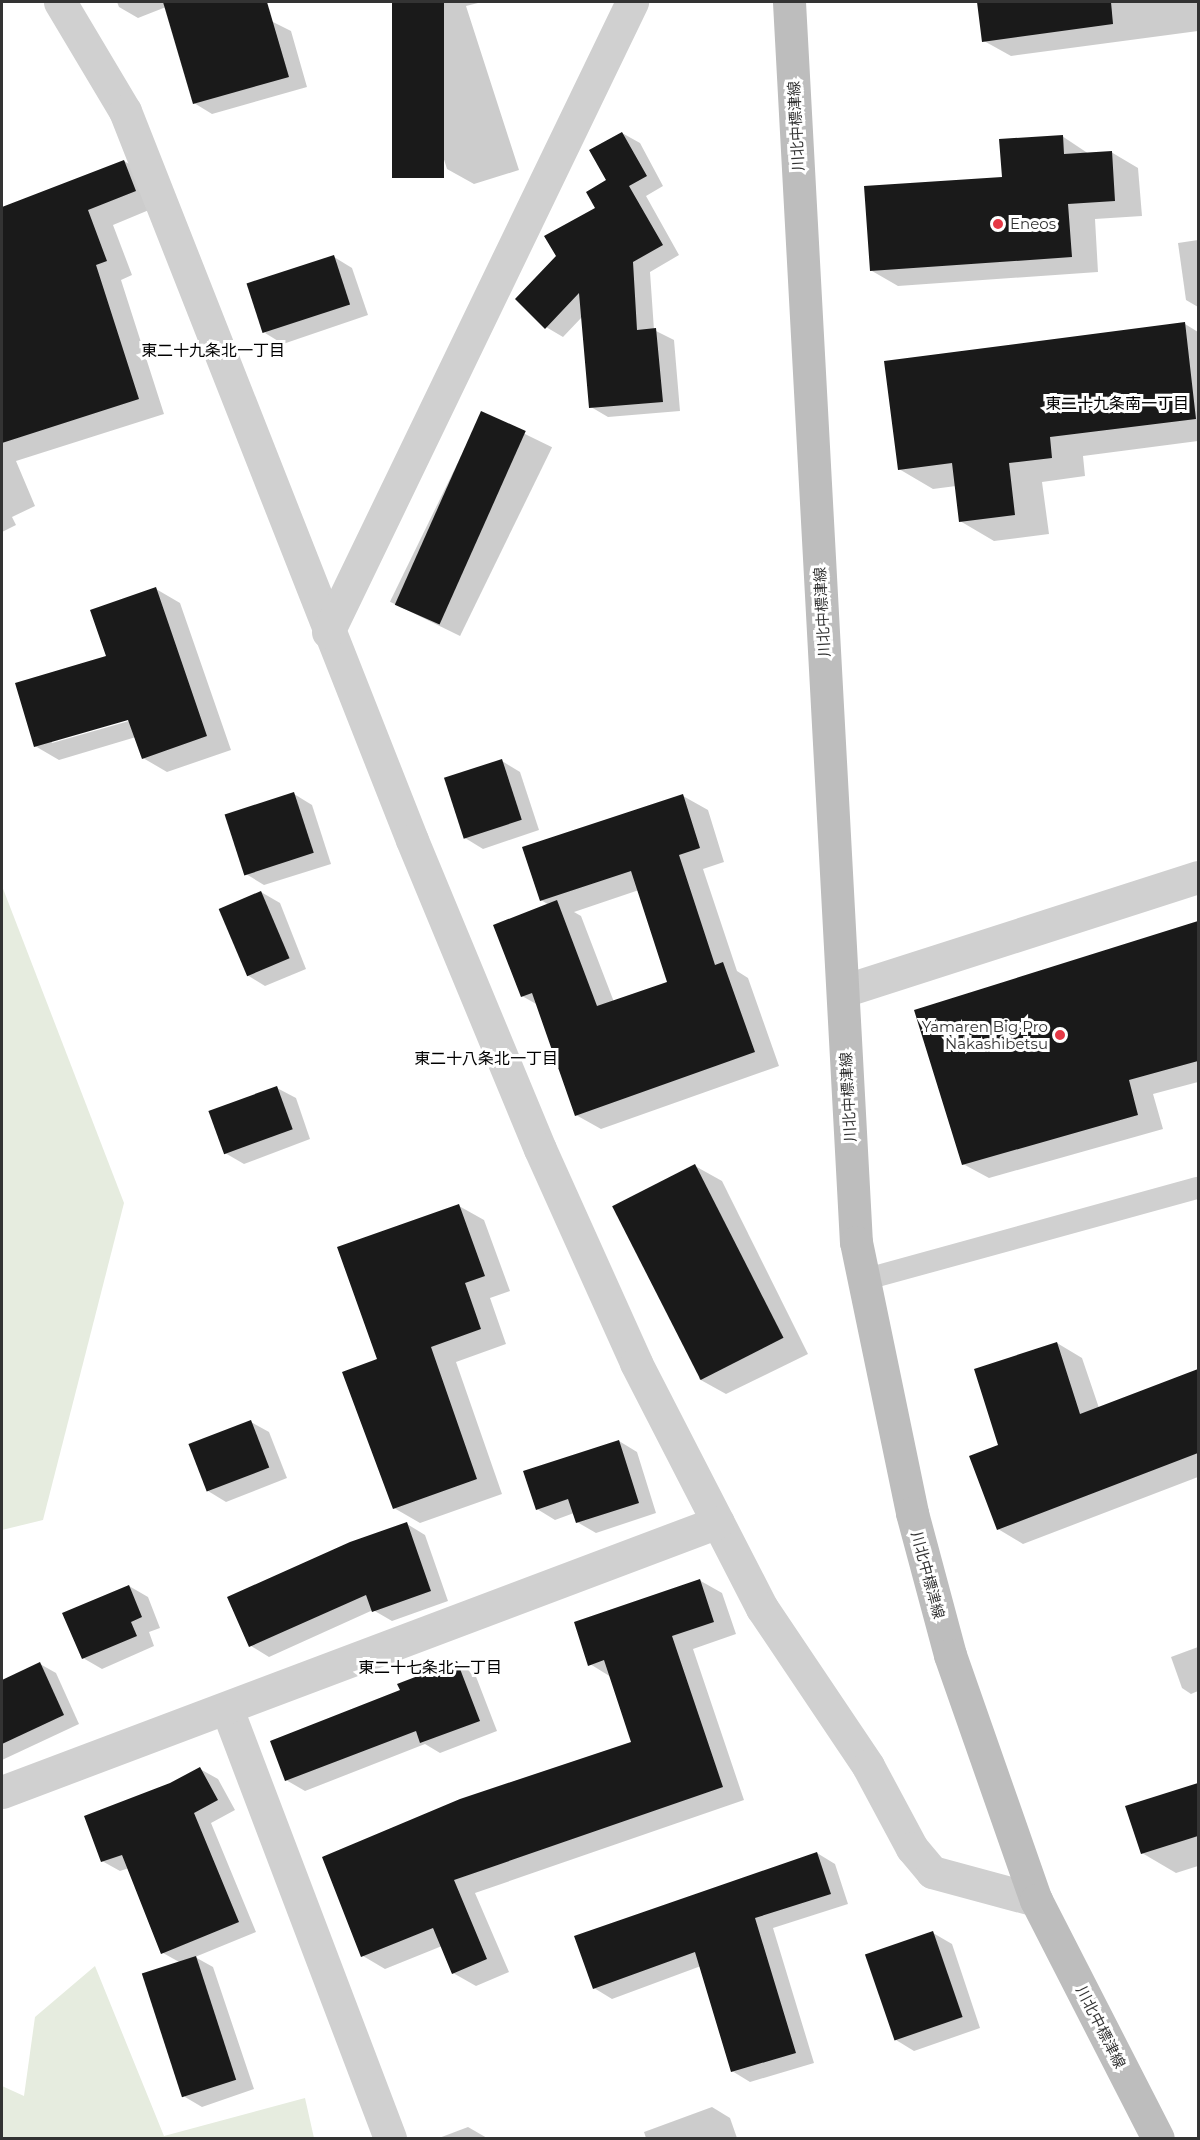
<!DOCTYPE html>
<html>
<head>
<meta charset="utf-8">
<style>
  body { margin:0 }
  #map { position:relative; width:1200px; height:2140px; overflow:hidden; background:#fff; font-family:Montserrat,"Noto Sans JP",sans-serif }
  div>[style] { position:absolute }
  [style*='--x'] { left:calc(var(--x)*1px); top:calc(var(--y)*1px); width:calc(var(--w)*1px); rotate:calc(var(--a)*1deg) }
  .green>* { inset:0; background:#e6ecdf }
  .shadow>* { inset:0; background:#0003; transform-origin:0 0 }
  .building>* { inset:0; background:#1a1a1a; transform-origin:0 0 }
  .service>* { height:22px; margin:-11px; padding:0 11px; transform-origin:11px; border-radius:11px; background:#d0d0d0 }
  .minor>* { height:33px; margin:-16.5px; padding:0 16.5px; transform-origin:16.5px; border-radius:16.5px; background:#d0d0d0 }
  .secondary>* { height:33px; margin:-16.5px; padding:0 16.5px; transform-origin:16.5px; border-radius:16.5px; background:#bdbdbd }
  .dots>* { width:16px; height:16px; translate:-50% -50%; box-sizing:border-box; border:3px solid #fff; border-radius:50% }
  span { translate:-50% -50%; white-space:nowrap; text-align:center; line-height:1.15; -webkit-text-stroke:6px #fff; paint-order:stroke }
  .street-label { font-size:15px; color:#333 }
  .poi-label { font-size:15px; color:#333 }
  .left { translate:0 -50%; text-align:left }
  .right { translate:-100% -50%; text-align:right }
  .neighbourhood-label { font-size:16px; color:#000 }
  .frame { position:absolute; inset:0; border:3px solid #333; pointer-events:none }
</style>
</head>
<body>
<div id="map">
  <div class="green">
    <div style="clip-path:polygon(2px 886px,124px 1203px,43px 1520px,2px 1530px)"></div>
    <div style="clip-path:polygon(95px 1966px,164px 2136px,305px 2098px,314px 2138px,2px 2138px,2px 2086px,24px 2096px,35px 2017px)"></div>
  </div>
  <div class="shadow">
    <div style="clip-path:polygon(117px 2px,264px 2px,271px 21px,291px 31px,307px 87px,212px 114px,194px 103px,166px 7px,138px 18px,119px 7px)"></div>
    <div style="clip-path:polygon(394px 2px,482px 2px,466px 6px,519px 170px,474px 184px,447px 169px)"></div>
    <div style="clip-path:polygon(979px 2px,1198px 2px,1198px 31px,1011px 56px,984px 41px)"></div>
    <div style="clip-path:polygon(622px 133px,640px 143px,663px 186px,646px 196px,679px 255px,650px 272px,654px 330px,674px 340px,680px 411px,608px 417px,591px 407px,582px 317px,563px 337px,546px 327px,557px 256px,597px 208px)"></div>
    <div style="clip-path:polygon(1062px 136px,1089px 154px,1111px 152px,1138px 168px,1142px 216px,1095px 219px,1098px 272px,898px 286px,872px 271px)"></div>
    <div style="clip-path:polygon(124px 161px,150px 176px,161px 205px,113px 225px,132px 275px,121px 280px,164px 414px,16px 461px,35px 506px,12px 517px,16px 525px,2px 532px,2px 209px)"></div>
    <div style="clip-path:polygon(1198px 240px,1198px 307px,1186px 300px,1178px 243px)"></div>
    <div style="clip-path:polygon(334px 257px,352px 268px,368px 315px,283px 344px,265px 333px)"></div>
    <div style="clip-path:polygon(1185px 324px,1198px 332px,1198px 441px,1083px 456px,1085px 476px,1042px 482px,1049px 534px,994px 541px,960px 521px,956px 486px,933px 489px,899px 469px)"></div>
    <div style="left:482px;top:413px;width:78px;height:210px;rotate:26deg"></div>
    <div style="clip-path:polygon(evenodd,156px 589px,180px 603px,231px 750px,167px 772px,143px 758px,136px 737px,59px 760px,35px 746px,108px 657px,156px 589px,135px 716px,136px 719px,52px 743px,52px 740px,135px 716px)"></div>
    <div style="clip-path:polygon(502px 761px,520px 772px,539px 830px,483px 849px,465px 838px)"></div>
    <div style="clip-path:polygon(294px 794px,312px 805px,331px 864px,264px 885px,246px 874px)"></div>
    <div style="clip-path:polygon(evenodd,683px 796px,708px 810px,724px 862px,703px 869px,737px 971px,748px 978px,779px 1066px,601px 1129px,576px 1115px,538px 1005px,522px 996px,549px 905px,541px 900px,683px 796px,639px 890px,669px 983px,614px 1002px,581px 916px,574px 912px,639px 890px)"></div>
    <div style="clip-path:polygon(261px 892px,280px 903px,306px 969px,265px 986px,247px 975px)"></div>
    <div style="clip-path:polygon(1198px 923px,1198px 1082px,1153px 1094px,1163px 1129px,989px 1178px,963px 1164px,916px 1011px)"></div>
    <div style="clip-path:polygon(277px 1088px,296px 1098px,310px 1139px,244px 1164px,225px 1153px)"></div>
    <div style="clip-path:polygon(695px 1166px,722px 1181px,808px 1354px,726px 1394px,699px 1379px)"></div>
    <div style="clip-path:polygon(459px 1206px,484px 1220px,510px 1291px,490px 1298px,506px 1344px,456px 1362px,502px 1494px,420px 1523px,394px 1508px)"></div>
    <div style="clip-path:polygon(1057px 1343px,1082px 1358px,1099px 1408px,1198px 1370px,1198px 1477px,1023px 1544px,998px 1529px,1000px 1446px)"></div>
    <div style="clip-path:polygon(251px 1422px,269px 1432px,287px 1478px,226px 1502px,208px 1491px)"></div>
    <div style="clip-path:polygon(619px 1441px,637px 1452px,656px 1513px,596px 1533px,577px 1522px,574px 1513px,555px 1520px,537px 1509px)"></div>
    <div style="clip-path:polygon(407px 1524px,425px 1535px,448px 1601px,392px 1621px,373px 1610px,269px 1657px,251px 1646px,229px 1598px)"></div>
    <div style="clip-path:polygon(699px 1580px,722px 1593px,736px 1634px,693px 1649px,744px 1800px,475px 1893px,509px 1972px,476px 1986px,453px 1973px,442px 1946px,385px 1969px,363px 1956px,324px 1858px,633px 1743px,611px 1677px,590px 1664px)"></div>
    <div style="clip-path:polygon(129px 1586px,148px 1597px,160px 1628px,149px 1632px,154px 1646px,102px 1669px,83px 1658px)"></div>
    <div style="clip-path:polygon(1198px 1647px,1198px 1691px,1191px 1694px,1182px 1688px,1171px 1657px)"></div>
    <div style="clip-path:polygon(457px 1663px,475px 1674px,497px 1731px,440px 1753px,425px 1744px,305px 1791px,286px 1780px,402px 1691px)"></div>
    <div style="clip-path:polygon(40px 1664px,56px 1673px,79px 1724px,2px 1760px,2px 1682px)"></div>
    <div style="clip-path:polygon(200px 1769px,218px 1779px,235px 1810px,211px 1823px,256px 1932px,195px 1957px,213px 1967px,254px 2089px,202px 2107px,185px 2097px,181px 1963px,163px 1953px,129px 1868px,120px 1871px,102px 1861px,171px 1785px)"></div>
    <div style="clip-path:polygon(1198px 1784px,1198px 1866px,1176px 1873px,1142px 1853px,1127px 1807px)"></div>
    <div style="clip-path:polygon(817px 1853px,835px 1864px,848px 1904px,773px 1928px,814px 2063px,750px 2082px,732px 2071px,701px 1966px,612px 1999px,594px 1988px)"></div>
    <div style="clip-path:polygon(933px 1933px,952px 1944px,980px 2028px,914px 2051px,896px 2040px)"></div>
    <div style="clip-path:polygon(712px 2107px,730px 2118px,737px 2138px,646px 2138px,644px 2132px)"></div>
    <div style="clip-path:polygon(468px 2127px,487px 2138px,439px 2138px)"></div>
  </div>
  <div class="building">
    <div style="clip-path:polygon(163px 2px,267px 2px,289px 77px,193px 104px)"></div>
    <div style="left:392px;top:2px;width:52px;height:176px"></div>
    <div style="clip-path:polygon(977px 2px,1111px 2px,1113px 24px,982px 42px)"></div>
    <div style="clip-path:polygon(622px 132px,647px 176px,629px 186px,663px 245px,633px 262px,637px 330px,656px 328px,663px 402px,589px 408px,579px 293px,545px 329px,515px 299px,556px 256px,544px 236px,595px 208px,586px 192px,606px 180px,589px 150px)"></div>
    <div style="clip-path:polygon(1063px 135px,1064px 154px,1112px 151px,1115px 201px,1068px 204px,1072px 257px,870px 271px,864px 186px,1002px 177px,999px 139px)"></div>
    <div style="clip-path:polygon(124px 160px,136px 191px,88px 210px,107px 261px,96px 265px,139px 399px,2px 443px,2px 207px)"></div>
    <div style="left:334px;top:255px;width:52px;height:92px;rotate:72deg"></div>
    <div style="clip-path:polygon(1185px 322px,1196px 419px,1050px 437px,1052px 458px,1009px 463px,1015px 515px,959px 522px,952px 463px,898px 470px,884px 361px)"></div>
    <div style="left:481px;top:411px;width:49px;height:212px;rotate:24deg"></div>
    <div style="clip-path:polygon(156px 587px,207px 736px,142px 759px,128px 720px,34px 747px,15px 683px,106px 656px,90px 610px)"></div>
    <div style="left:502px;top:759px;width:64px;height:61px;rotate:72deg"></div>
    <div style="left:294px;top:792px;width:64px;height:73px;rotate:72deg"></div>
    <div style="clip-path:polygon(683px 794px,700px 848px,679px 855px,715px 965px,723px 962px,755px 1052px,575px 1116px,532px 993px,521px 997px,493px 925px,557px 900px,597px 1006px,667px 982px,631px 871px,540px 901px,522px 847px)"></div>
    <div style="left:261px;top:891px;width:73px;height:46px;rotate:67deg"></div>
    <div style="clip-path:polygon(1198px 921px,1198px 1061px,1129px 1080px,1138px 1115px,962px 1165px,914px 1010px)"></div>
    <div style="left:277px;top:1086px;width:46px;height:73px;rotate:70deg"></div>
    <div style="left:695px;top:1164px;width:195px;height:93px;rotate:63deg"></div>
    <div style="clip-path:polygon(459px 1204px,485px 1276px,465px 1283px,481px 1329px,431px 1347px,477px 1479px,393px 1509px,342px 1372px,377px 1359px,337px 1247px)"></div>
    <div style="clip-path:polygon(1057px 1342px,1080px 1414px,1198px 1369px,1198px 1453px,997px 1530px,969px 1456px,998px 1445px,974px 1369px)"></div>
    <div style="left:251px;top:1420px;width:51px;height:67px;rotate:69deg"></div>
    <div style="clip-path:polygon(619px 1440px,639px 1503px,576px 1523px,568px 1499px,536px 1510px,523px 1471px)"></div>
    <div style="clip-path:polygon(407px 1522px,431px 1591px,372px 1612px,366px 1595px,249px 1647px,227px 1597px,350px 1542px)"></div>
    <div style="clip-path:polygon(700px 1579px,714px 1622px,672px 1636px,723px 1787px,454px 1880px,487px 1959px,452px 1974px,433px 1928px,361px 1957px,322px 1857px,460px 1799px,631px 1742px,604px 1660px,588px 1666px,574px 1622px)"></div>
    <div style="clip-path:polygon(129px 1585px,142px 1617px,131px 1622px,137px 1636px,82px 1659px,62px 1613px)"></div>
    <div style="clip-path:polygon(457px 1661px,480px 1721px,420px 1743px,416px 1731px,285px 1781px,270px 1741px,400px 1690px,397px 1684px)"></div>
    <div style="clip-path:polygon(40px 1662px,64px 1715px,2px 1744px,2px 1680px)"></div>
    <div style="clip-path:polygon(200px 1767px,218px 1800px,194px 1813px,239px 1922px,161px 1954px,122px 1855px,101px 1862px,84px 1816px,170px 1783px)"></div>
    <div style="clip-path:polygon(1198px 1783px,1198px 1836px,1141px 1854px,1125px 1806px)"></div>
    <div style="clip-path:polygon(817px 1852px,831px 1894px,755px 1918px,796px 2053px,731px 2072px,695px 1952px,593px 1989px,574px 1936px)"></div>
    <div style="left:933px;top:1931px;width:91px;height:72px;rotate:71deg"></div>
    <div style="left:196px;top:1956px;width:130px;height:57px;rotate:72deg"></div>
  </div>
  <div class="service">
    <div style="--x:863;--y:1280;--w:347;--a:-15.4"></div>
  </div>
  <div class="minor">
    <div style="--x:60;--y:2;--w:127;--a:59.2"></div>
    <div style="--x:125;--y:111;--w:783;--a:68.51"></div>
    <div style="--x:412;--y:840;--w:334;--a:67.5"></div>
    <div style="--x:540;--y:1149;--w:235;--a:65.8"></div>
    <div style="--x:636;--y:1363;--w:276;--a:62.8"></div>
    <div style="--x:762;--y:1608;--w:190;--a:56.1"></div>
    <div style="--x:868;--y:1766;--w:93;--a:61.8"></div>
    <div style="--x:912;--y:1848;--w:31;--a:50"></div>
    <div style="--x:932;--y:1872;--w:108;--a:15.1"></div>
    <div style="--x:328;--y:632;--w:700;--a:-64.24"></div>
    <div style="--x:843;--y:991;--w:373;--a:-17.8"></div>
    <div style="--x:227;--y:1709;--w:459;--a:69.2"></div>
    <div style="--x:2;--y:1792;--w:765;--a:-20.66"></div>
  </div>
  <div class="secondary">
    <div style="--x:789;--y:2;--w:1242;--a:86.91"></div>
    <div style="--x:856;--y:1242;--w:277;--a:78.3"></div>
    <div style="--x:912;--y:1513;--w:147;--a:75"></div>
    <div style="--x:950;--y:1655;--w:260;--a:70.7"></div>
    <div style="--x:1036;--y:1900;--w:267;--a:62.9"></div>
  </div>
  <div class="dots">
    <div style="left:998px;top:224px;background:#e63946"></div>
    <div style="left:1060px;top:1035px;background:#e63946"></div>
  </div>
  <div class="street-label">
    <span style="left:796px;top:126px;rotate:-93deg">川北中標津線</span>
    <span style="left:822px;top:612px;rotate:-93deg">川北中標津線</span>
    <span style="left:848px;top:1097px;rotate:-93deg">川北中標津線</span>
    <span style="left:928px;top:1575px;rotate:75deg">川北中標津線</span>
    <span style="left:1101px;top:2027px;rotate:63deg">川北中標津線</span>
  </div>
  <div class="poi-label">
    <span class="left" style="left:1010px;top:224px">Eneos</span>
    <span class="right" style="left:1048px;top:1035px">Yamaren Big Pro<br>Nakashibetsu</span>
  </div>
  <div class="neighbourhood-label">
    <span style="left:213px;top:351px">東二十九条北一丁目</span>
    <span style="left:1117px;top:404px">東二十九条南一丁目</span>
    <span style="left:486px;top:1059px">東二十八条北一丁目</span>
    <span style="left:430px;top:1668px">東二十七条北一丁目</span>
  </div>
  <div class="frame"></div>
</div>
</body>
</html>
